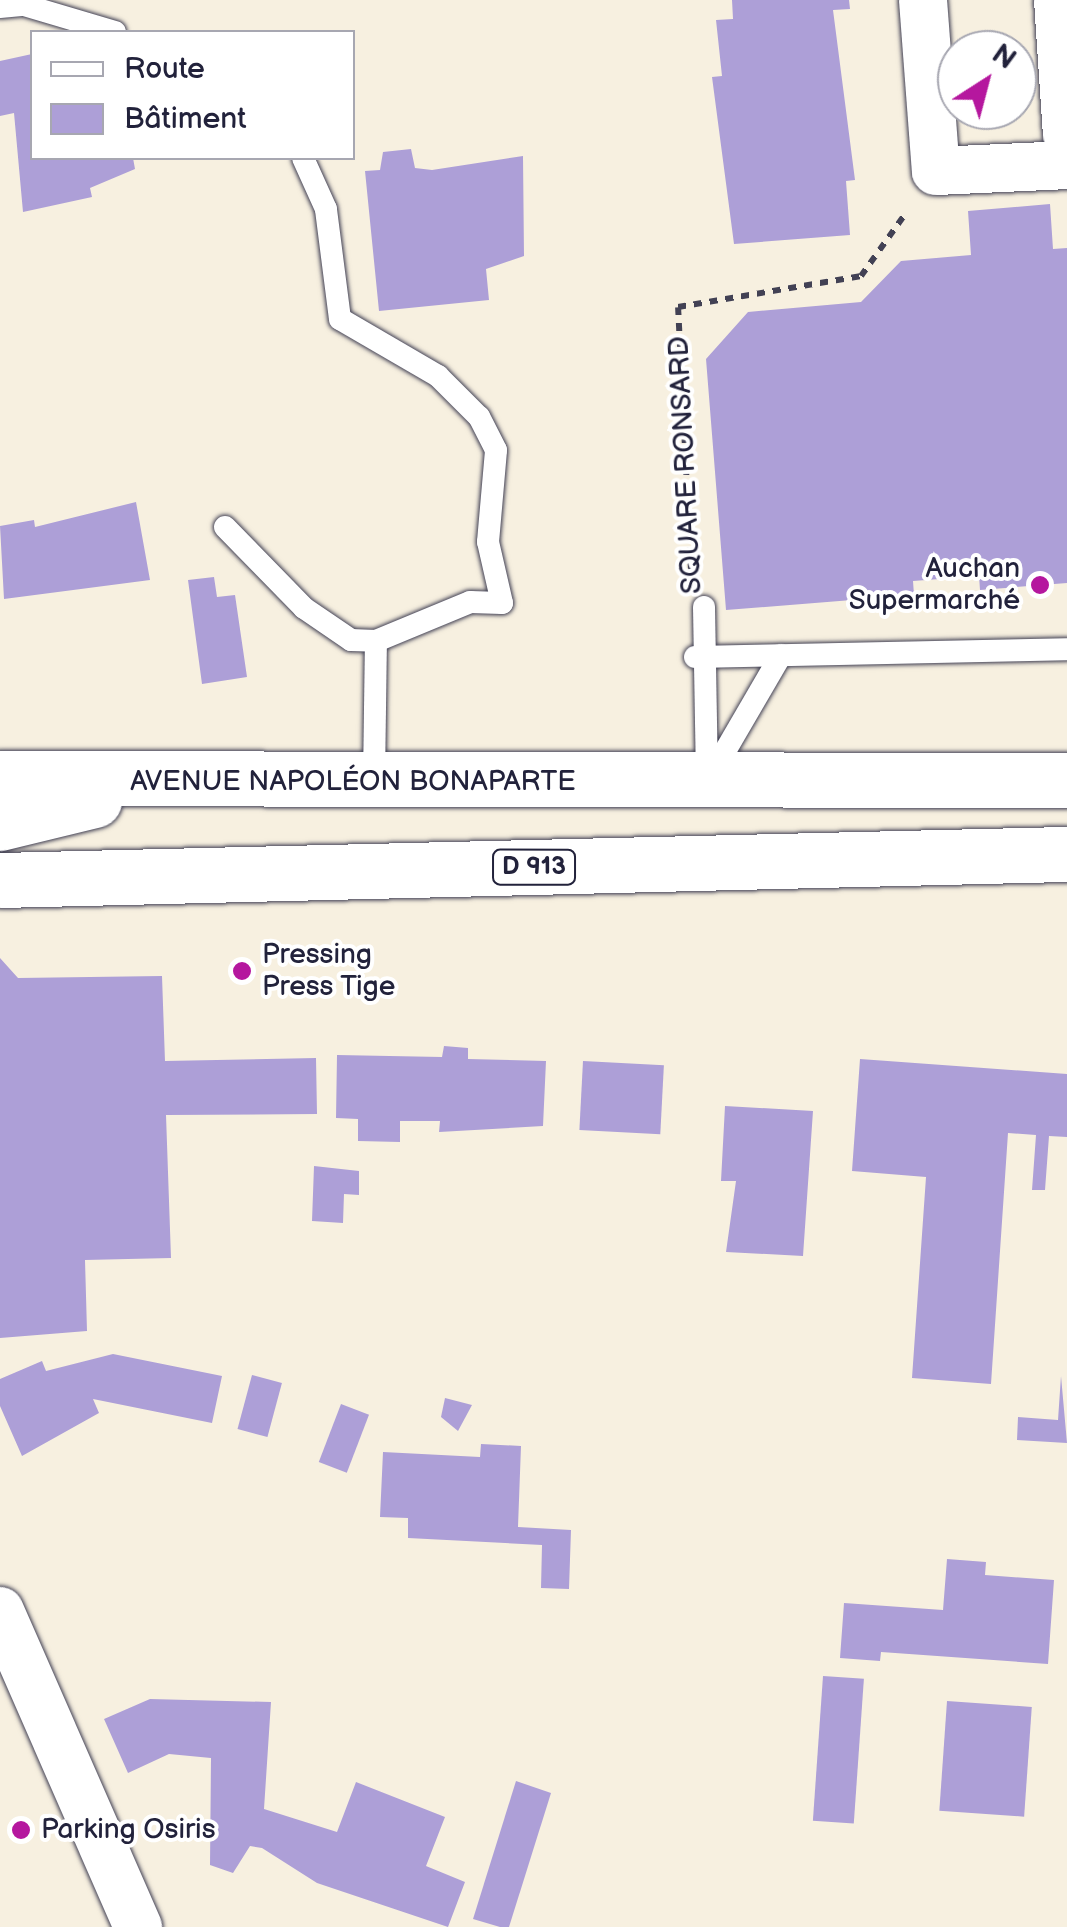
<!DOCTYPE html>
<html>
<head>
<meta charset="utf-8">
<style>
  body { margin:0 }
  #map { position:relative; width:1067px; height:1927px; overflow:hidden; background:#f7f0e0; font-family:"Balsamiq Sans",sans-serif }
  div>[style] { position:absolute }
  [style*='--x'] { left:calc(var(--x)*1px); top:calc(var(--y)*1px); width:calc(var(--w)*1px); rotate:calc(var(--a)*1deg) }
  .building>* { inset:0; background:#ad9fd7; transform-origin:0 0 }
  .path>* { height:6px; margin-top:-3px; transform-origin:0; background:repeating-linear-gradient(90deg,#424154 0 8px,transparent 0 16px) }
  .roads { filter:drop-shadow(0 0 2px #424154) drop-shadow(0 0 2px #424154) }
  .service>* { height:22px; margin:-11px; padding:0 11px; transform-origin:11px; border-radius:11px; background:#fff }
  .minor>* { height:48px; margin:-24px; padding:0 24px; transform-origin:24px; border-radius:24px; background:#fff }
  .primary>* { height:55px; margin:-27.5px; padding:0 27.5px; transform-origin:27.5px; border-radius:27.5px; background:#fff }
  .dots>* { width:28px; height:28px; translate:-50% -50%; box-sizing:border-box; border:5px solid #fff; border-radius:50% }
  span { translate:-50% -50%; white-space:nowrap; text-align:center; line-height:1.15; -webkit-text-stroke:8px #fff; paint-order:stroke }
  .shield-label span { padding:2px 8px; background:#fff; border:2px solid; border-radius:8px; -webkit-text-stroke-width:0 }
  .shield-label { font-size:25px; color:#22223b; font-weight:700 }
  .street-label { font-size:28px; color:#22223b }
  .poi-label { font-size:28px; color:#22223b }
  .right { translate:-100% -50%; text-align:right }
  .left { translate:0 -50%; text-align:left }
  .legend { position:absolute; left:30px; top:30px; width:325px; height:130px; box-sizing:border-box; background:#fff; border:2px solid #a7a7b1; margin:0; padding:12px 18px; list-style:none; font-size:30px; color:#22223b }
  .legend li { display:flex; align-items:center; gap:20px; height:50px }
  .legend b { width:50px; border:2px solid #a7a7b1 }
  .north { position:absolute; left:937px; top:30px; width:100px; height:100px; box-sizing:border-box; background:#fff; border:2px solid #a7a7b1; border-radius:50%; rotate:36deg; font-size:28px; font-weight:700; line-height:40px; text-align:center; color:#22223b }
  .north::after { content:''; display:block; margin:auto; width:35px; height:45px; background:#b5179e; clip-path:polygon(50% 0,100% 100%,50% 72%,0 100%) }
</style>
</head>
<body>
<div id="map">
  <div class="building">
    <div style="clip-path:polygon(732px 0,849px 0,850px 9px,833px 10px,855px 180px,846px 181px,850px 235px,734px 244px,712px 77px,722px 76px,716px 20px,733px 19px)"></div>
    <div style="clip-path:polygon(32px 54px,32px 158px,133px 158px,135px 169px,90px 188px,92px 197px,23px 212px,14px 113px,0 116px,0 61px)"></div>
    <div style="clip-path:polygon(411px 149px,415px 168px,432px 170px,523px 156px,524px 256px,486px 269px,489px 300px,379px 311px,365px 171px,380px 170px,383px 152px)"></div>
    <div style="clip-path:polygon(1050px 204px,1053px 249px,1067px 248px,1067px 583px,980px 590px,979px 576px,913px 581px,914px 595px,726px 610px,706px 359px,748px 312px,861px 302px,901px 261px,971px 255px,968px 211px)"></div>
    <div style="clip-path:polygon(136px 502px,150px 580px,4px 599px,0 526px,34px 520px,35px 527px)"></div>
    <div style="clip-path:polygon(214px 577px,217px 597px,235px 595px,247px 677px,202px 684px,188px 580px)"></div>
    <div style="clip-path:polygon(0 958px,18px 978px,162px 976px,165px 1061px,316px 1058px,317px 1114px,166px 1115px,171px 1258px,85px 1260px,87px 1331px,0 1338px)"></div>
    <div style="clip-path:polygon(444px 1046px,468px 1048px,468px 1059px,546px 1061px,543px 1126px,439px 1132px,440px 1121px,400px 1121px,400px 1142px,358px 1141px,358px 1119px,336px 1118px,337px 1055px,442px 1057px)"></div>
    <div style="clip-path:polygon(860px 1059px,1067px 1074px,1067px 1137px,1049px 1136px,1045px 1190px,1032px 1190px,1036px 1135px,1008px 1133px,991px 1384px,912px 1378px,926px 1177px,852px 1171px)"></div>
    <div style="left:583px;top:1061px;width:81px;height:69px;rotate:3deg"></div>
    <div style="clip-path:polygon(725px 1106px,813px 1111px,803px 1256px,726px 1252px,736px 1181px,721px 1181px)"></div>
    <div style="clip-path:polygon(314px 1166px,359px 1171px,359px 1195px,344px 1194px,343px 1223px,312px 1221px)"></div>
    <div style="clip-path:polygon(113px 1354px,222px 1376px,212px 1423px,93px 1399px,99px 1413px,22px 1456px,0 1406px,0 1379px,42px 1361px,46px 1371px)"></div>
    <div style="left:252px;top:1375px;width:31px;height:56px;rotate:15deg"></div>
    <div style="clip-path:polygon(1061px 1376px,1067px 1443px,1017px 1440px,1018px 1417px,1058px 1420px)"></div>
    <div style="clip-path:polygon(445px 1398px,472px 1405px,458px 1431px,441px 1417px)"></div>
    <div style="left:341px;top:1404px;width:30px;height:62px;rotate:21deg"></div>
    <div style="clip-path:polygon(481px 1444px,521px 1446px,518px 1527px,571px 1530px,569px 1589px,541px 1588px,542px 1545px,408px 1538px,408px 1518px,380px 1517px,383px 1452px,480px 1457px)"></div>
    <div style="clip-path:polygon(947px 1559px,986px 1562px,985px 1575px,1054px 1580px,1048px 1664px,881px 1652px,880px 1661px,840px 1658px,844px 1603px,943px 1610px)"></div>
    <div style="left:823px;top:1676px;width:41px;height:145px;rotate:4deg"></div>
    <div style="clip-path:polygon(150px 1699px,271px 1702px,264px 1809px,337px 1832px,356px 1782px,445px 1817px,426px 1866px,465px 1882px,448px 1927px,317px 1883px,262px 1848px,250px 1846px,233px 1873px,210px 1865px,211px 1758px,169px 1754px,128px 1773px,104px 1719px)"></div>
    <div style="left:947px;top:1701px;width:85px;height:110px;rotate:4deg"></div>
    <div style="clip-path:polygon(516px 1781px,551px 1793px,509px 1927px,500px 1927px,473px 1919px)"></div>
  </div>
  <div class="path">
    <div style="--x:691;--y:571;--w:264;--a:-92.8"></div>
    <div style="--x:678;--y:307;--w:186;--a:-9.6"></div>
    <div style="--x:861;--y:276;--w:77;--a:-54.5"></div>
  </div>
  <div class="roads">
    <div class="service">
      <div style="--x:0;--y:7;--w:24;--a:-5"></div>
      <div style="--x:24;--y:5;--w:95;--a:16.5"></div>
      <div style="--x:225;--y:527;--w:113;--a:45.7"></div>
      <div style="--x:304;--y:608;--w:57;--a:34.2"></div>
      <div style="--x:351;--y:640;--w:25;--a:2"></div>
      <div style="--x:376;--y:641;--w:102;--a:-22.5"></div>
      <div style="--x:470;--y:602;--w:32;--a:2"></div>
      <div style="--x:502;--y:603;--w:63;--a:-102.9"></div>
      <div style="--x:488;--y:542;--w:92;--a:-85"></div>
      <div style="--x:496;--y:450;--w:37;--a:-117"></div>
      <div style="--x:479;--y:417;--w:58;--a:-135"></div>
      <div style="--x:438;--y:376;--w:113;--a:-149.8"></div>
      <div style="--x:340;--y:319;--w:111;--a:-97.3"></div>
      <div style="--x:326;--y:209;--w:56;--a:-114.3"></div>
      <div style="--x:704;--y:607;--w:172;--a:89"></div>
      <div style="--x:695;--y:657;--w:372;--a:-1.2"></div>
      <div style="--x:710;--y:777;--w:141;--a:-59.8"></div>
      <div style="--x:374;--y:780;--w:139;--a:-89.2"></div>
    </div>
    <div class="minor">
      <div style="--x:923;--y:0;--w:171;--a:85.7"></div>
      <div style="--x:936;--y:171;--w:131;--a:-2.6"></div>
      <div style="--x:1058;--y:0;--w:134;--a:86.2"></div>
      <div style="--x:0;--y:1611;--w:345;--a:66.4"></div>
    </div>
    <div class="primary">
      <div style="--x:0;--y:778;--w:1067;--a:0.11"></div>
      <div style="--x:0;--y:823;--w:97;--a:-13.7"></div>
      <div style="--x:0;--y:880;--w:1067;--a:-1.4"></div>
    </div>
  </div>
  <div class="dots">
    <div style="left:1040px;top:585px;background:#b5179e"></div>
    <div style="left:242px;top:971px;background:#b5179e"></div>
    <div style="left:21px;top:1830px;background:#b5179e"></div>
  </div>
  <div class="shield-label">
    <span style="left:534px;top:867px">D 913</span>
  </div>
  <div class="street-label">
    <span style="left:686px;top:465px;rotate:-93deg">SQUARE RONSARD</span>
    <span style="left:353px;top:782px">AVENUE NAPOLÉON BONAPARTE</span>
  </div>
  <div class="poi-label">
    <span class="right" style="left:1020px;top:585px">Auchan<br>Supermarché</span>
    <span class="left" style="left:262px;top:971px">Pressing<br>Press Tige</span>
    <span class="left" style="left:41px;top:1830px">Parking Osiris</span>
  </div>
  <ul class="legend">
  <li><b style="height:12px;background:#fff"></b>Route</li>
  <li><b style="height:28px;background:#ad9fd7"></b>Bâtiment</li>
  </ul>
  <div class="north">N</div>
</div>
</body>
</html>
